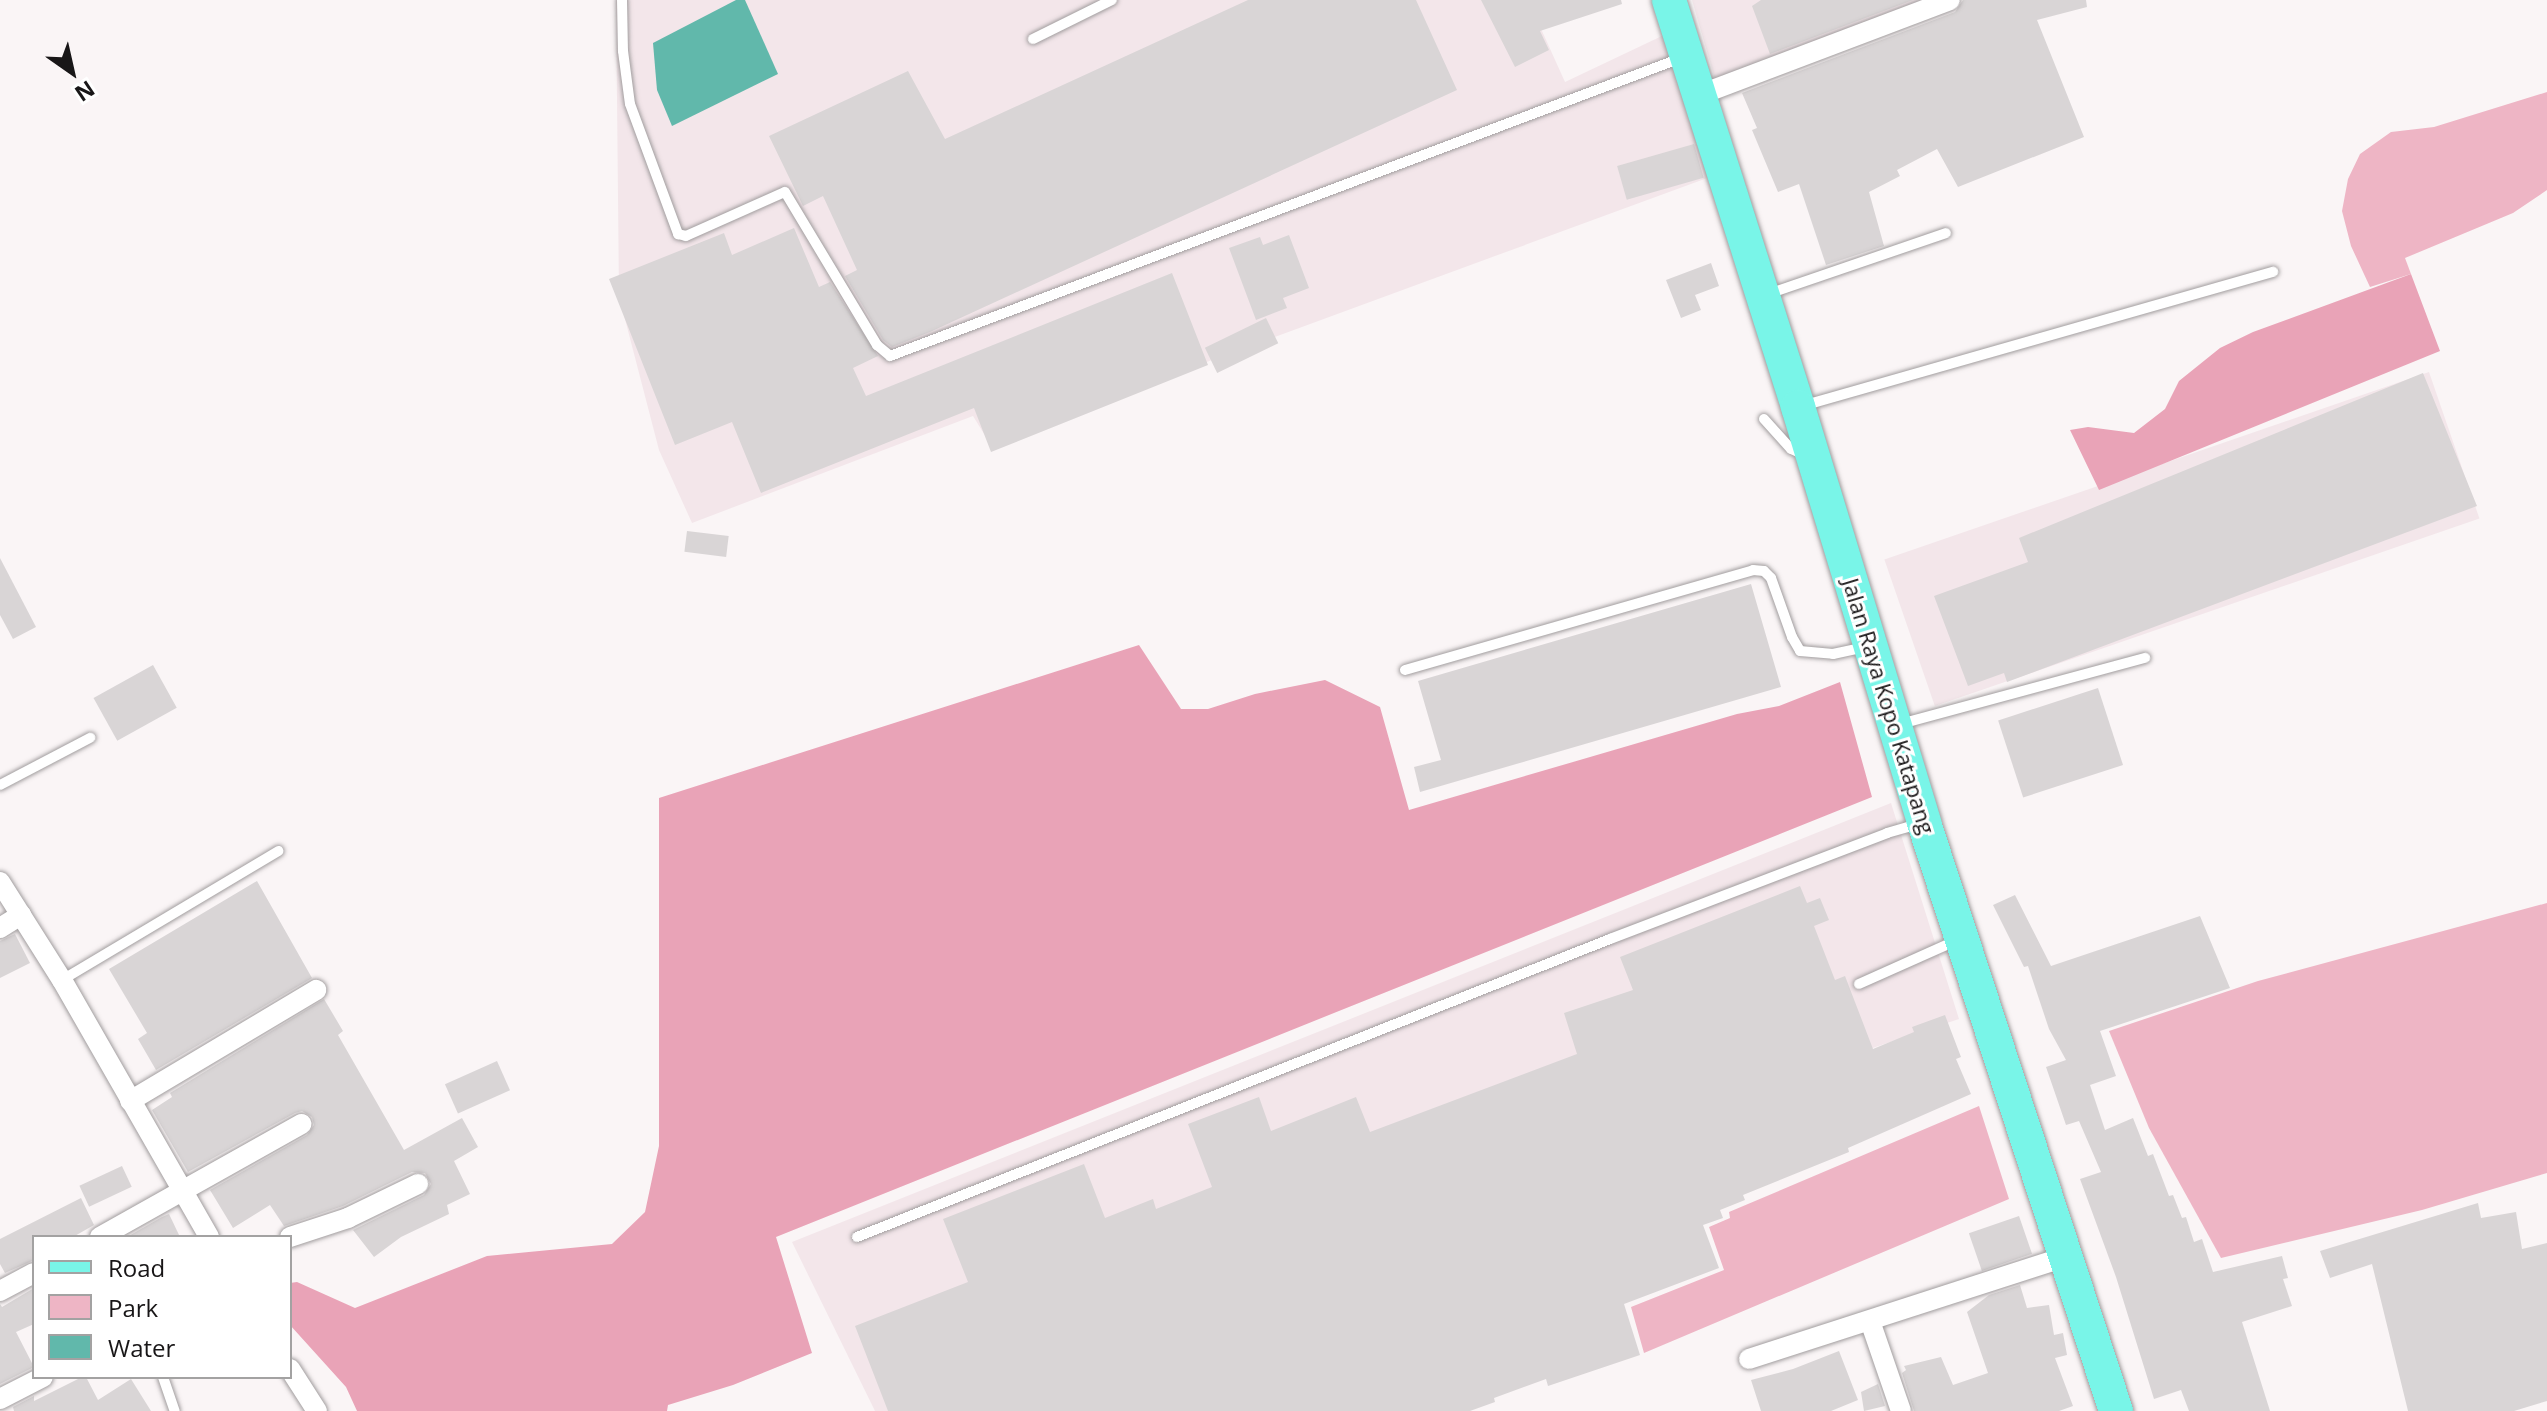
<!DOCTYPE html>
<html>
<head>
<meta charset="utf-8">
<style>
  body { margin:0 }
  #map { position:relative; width:2547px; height:1411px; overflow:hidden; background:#faf5f6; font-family:"Open Sans",sans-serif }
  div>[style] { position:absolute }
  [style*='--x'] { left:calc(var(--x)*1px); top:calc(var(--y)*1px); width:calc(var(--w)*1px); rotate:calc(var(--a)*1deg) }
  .built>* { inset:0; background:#f3e6ea; transform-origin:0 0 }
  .green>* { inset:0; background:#eeb5c5 }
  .forest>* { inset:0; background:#e9a3b7 }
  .water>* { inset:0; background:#61b8ab }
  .building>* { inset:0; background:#d9d5d6; transform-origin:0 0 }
  .roads { filter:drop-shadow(0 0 2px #a19d9e) drop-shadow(0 0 2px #a19d9e) }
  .service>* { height:10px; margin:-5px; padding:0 5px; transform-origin:5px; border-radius:5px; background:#fff }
  .minor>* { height:20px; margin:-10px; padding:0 10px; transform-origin:10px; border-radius:10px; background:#fff }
  .primary>* { height:34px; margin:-17px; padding:0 17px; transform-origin:17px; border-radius:17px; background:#79f5e8 }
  span { translate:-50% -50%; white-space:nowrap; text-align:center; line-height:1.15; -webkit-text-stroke:6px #fff; paint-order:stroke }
  .street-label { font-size:22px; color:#181617 }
  .legend { position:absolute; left:32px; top:1235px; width:260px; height:144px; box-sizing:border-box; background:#fff; border:2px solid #a3a2a2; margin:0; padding:10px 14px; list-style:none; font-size:24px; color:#181617 }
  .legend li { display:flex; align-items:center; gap:16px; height:40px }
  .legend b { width:40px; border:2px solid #a3a2a2 }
  .north { position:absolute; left:32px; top:32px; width:80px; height:80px; -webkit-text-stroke:6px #fff; paint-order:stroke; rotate:146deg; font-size:22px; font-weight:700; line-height:32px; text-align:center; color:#181617 }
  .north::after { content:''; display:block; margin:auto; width:28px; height:36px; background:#181617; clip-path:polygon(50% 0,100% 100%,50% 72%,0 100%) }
</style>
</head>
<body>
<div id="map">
  <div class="built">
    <div style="clip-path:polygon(616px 0,1528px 0,1565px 82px,1664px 35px,1710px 177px,989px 442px,973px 416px,692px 523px,659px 450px,619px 296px)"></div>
    <div style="clip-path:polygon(1692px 0,1936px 0,1717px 86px)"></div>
    <div style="left:2429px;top:372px;width:155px;height:576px;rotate:71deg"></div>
    <div style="clip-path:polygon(1891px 803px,1959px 1019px,1688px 1110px,1619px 1300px,1442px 1411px,875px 1411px,792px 1242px)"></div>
  </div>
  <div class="green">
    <div style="clip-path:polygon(2547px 92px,2547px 190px,2513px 213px,2405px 258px,2411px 274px,2370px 287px,2351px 246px,2342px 211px,2348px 179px,2360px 154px,2391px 132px,2434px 127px)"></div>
    <div style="clip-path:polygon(2547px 903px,2547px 1173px,2422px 1210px,2221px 1258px,2149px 1128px,2109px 1031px,2258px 981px)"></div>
    <div style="clip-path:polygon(1979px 1106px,2009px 1199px,1644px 1353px,1631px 1307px,1724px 1270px,1709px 1227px,1730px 1218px,1729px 1212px)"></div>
  </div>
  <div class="forest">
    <div style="clip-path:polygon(2411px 274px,2440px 351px,2099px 490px,2070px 430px,2088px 427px,2134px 433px,2165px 409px,2179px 381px,2220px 348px,2253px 332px)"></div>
    <div style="clip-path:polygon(1139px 645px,1181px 709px,1208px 709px,1255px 694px,1325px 680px,1380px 707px,1409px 810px,1737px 714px,1779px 706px,1840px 682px,1872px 797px,776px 1237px,812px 1353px,733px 1385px,668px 1405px,667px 1411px,357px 1411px,346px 1387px,290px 1325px,290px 1283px,297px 1282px,355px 1308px,487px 1256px,612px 1244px,645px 1212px,659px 1146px,659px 798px)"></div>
  </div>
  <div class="water">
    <div style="clip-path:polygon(736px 0,745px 0,778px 74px,672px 126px,657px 90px,653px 43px)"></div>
  </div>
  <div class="building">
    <div style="clip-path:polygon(1248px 0,1416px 0,1457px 90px,930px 332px,892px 347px,883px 340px,845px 276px,857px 270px,823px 196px,803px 206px,769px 136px,908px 71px,945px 139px)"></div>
    <div style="clip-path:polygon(1481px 0,1621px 0,1622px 4px,1540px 31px,1549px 50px,1515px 67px)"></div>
    <div style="clip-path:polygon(1761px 0,1913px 0,1770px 54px,1752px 6px)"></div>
    <div style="clip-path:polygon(1963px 0,2086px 0,2087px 7px,2037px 20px,2084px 137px,1958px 187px,1937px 149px,1897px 170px,1900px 176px,1869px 192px,1884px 246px,1826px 265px,1799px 184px,1778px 192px,1752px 130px,1757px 128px,1742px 93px,1955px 12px)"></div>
    <div style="left:1694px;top:144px;width:35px;height:80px;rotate:74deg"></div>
    <div style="clip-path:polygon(794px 228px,819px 287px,830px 282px,878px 356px,853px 368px,866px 396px,1172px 273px,1208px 365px,991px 452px,974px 408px,761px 493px,732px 422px,675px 445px,609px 279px,724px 233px,732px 255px)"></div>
    <div style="clip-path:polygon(1289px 235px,1309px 288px,1283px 298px,1287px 308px,1256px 320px,1229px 248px,1260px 237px,1263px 245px)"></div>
    <div style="clip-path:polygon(1711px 263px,1719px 286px,1695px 295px,1701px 310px,1681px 318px,1666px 280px)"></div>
    <div style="left:1266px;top:318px;width:28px;height:68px;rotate:64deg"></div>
    <div style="clip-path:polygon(2423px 373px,2477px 506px,2007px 682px,2004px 673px,1968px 686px,1934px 596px,2028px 562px,2019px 538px)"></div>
    <div style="left:687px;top:531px;width:42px;height:21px;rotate:7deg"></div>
    <div style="clip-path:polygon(0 558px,36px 627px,13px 639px,0 615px)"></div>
    <div style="clip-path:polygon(1751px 584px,1781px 687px,1420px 792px,1414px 767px,1441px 760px,1418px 681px)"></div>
    <div style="left:153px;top:665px;width:49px;height:68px;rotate:61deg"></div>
    <div style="left:2098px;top:688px;width:81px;height:105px;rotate:72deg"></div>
    <div style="clip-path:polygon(257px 881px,312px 978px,156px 1070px,138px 1039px,147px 1033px,109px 969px)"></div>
    <div style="clip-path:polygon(1800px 886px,1807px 903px,1820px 898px,1829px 920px,1814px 926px,1835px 980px,1845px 976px,1873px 1049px,1914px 1032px,1912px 1027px,1945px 1015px,1961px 1057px,1956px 1059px,1971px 1094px,1848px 1148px,1849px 1152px,1743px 1195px,1745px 1200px,1720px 1210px,1723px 1218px,1703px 1225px,1719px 1268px,1624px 1304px,1640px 1355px,1548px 1386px,1546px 1379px,1494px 1398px,1495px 1402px,1470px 1411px,888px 1411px,855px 1326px,968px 1282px,943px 1219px,1084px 1164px,1105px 1218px,1153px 1199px,1156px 1209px,1212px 1187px,1188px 1124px,1259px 1097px,1271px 1131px,1356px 1097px,1370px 1132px,1577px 1054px,1564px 1013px,1633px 990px,1620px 957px)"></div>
    <div style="clip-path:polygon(2015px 895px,2051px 966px,2200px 916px,2230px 988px,2100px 1031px,2116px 1076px,2090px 1085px,2105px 1130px,2133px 1118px,2148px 1156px,2153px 1154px,2169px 1196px,2173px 1195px,2182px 1218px,2186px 1217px,2194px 1242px,2202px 1239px,2213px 1272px,2282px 1256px,2288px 1278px,2283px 1279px,2292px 1306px,2242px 1322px,2270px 1411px,2189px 1411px,2181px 1390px,2154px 1399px,2116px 1277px,2080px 1179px,2101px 1172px,2079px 1121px,2066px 1125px,2046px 1067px,2066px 1060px,2049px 1029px,2028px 966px,2024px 967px,1993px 905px)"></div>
    <div style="clip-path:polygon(15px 934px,30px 963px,0 978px,0 941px)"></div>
    <div style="clip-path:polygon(324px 999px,343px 1031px,338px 1035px,404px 1150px,462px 1118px,478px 1147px,454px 1161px,470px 1194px,447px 1205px,449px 1214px,401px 1237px,374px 1257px,353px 1230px,424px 1195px,431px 1184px,425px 1173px,412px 1172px,343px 1206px,284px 1226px,270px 1205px,233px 1228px,210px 1190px,307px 1135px,314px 1125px,312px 1117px,302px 1111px,295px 1113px,188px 1172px,152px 1110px,172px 1097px,170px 1093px)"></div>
    <div style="left:497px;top:1061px;width:32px;height:57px;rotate:66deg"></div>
    <div style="left:122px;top:1166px;width:23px;height:47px;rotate:65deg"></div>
    <div style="clip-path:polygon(81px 1198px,94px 1225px,73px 1237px,34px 1237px,34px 1260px,5px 1273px,0 1264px,0 1239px)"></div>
    <div style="clip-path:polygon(2478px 1203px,2481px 1218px,2516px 1212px,2522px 1249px,2547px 1243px,2547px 1401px,2514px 1411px,2408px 1411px,2372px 1264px,2330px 1278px,2320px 1251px)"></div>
    <div style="clip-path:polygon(169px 1214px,180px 1237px,127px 1237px,162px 1217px)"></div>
    <div style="left:2019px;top:1216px;width:40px;height:53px;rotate:71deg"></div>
    <div style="clip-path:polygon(2020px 1285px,2027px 1308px,2049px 1305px,2054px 1335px,2063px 1333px,2067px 1355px,2055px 1358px,2073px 1406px,2059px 1411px,1914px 1411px,1902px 1373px,1906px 1370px,1904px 1366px,1941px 1357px,1953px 1385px,1988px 1373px,1967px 1312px,1989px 1295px)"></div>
    <div style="clip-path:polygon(34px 1288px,34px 1324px,16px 1332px,34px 1367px,0 1384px,0 1304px,2px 1307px)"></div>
    <div style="clip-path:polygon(1839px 1351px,1858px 1400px,1831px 1411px,1761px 1411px,1751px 1380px,1793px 1369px)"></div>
    <div style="clip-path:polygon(82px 1377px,86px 1377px,98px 1400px,131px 1379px,151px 1411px,14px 1411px,13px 1407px,34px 1396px,34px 1401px)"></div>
    <div style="clip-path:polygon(1878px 1384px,1885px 1406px,1864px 1411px,1861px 1392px)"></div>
  </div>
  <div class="roads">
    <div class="service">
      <div style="--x:622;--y:0;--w:51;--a:88.9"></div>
      <div style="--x:623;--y:51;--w:53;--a:82.5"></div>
      <div style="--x:630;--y:104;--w:139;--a:69.7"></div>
      <div style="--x:678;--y:234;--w:8;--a:14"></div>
      <div style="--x:686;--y:236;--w:108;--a:-24"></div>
      <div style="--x:785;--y:192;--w:179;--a:59"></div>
      <div style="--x:877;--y:345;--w:17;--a:40"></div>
      <div style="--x:890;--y:356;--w:845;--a:-20.64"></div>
      <div style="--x:1033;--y:39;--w:88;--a:-26.3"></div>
      <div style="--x:1768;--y:294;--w:188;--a:-18.9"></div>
      <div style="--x:1802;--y:406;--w:490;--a:-15.9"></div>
      <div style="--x:1764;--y:419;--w:40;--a:48"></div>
      <div style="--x:1791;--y:449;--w:15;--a:23"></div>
      <div style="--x:1405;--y:670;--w:362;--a:-16"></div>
      <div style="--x:1753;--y:570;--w:11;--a:5"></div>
      <div style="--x:1764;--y:571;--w:10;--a:45"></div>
      <div style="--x:1771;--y:578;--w:63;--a:70.4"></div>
      <div style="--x:1792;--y:637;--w:16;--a:60"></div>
      <div style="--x:1800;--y:651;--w:33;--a:5"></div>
      <div style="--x:1833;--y:654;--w:35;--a:-12"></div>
      <div style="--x:1900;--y:724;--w:254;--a:-15.1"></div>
      <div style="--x:0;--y:785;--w:102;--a:-27.6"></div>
      <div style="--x:62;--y:980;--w:252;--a:-30.8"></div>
      <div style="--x:1859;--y:984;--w:105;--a:-24.1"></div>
      <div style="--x:857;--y:1237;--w:810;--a:-21.59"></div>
      <div style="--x:1610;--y:939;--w:297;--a:-20.9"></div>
      <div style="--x:1887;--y:833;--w:32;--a:-16"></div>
      <div style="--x:163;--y:1377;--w:36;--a:71"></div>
    </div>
    <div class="minor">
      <div style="--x:1699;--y:95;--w:268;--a:-20.7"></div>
      <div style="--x:0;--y:882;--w:116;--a:57.7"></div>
      <div style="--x:62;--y:980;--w:296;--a:60.2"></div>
      <div style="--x:0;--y:928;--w:25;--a:-32"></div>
      <div style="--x:130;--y:1101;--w:217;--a:-30.8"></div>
      <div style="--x:100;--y:1237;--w:231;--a:-29.3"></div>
      <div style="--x:290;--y:1237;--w:61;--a:-18.1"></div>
      <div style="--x:348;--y:1218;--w:78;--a:-25.9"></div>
      <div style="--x:0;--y:1291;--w:38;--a:-28"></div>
      <div style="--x:1870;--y:1321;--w:95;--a:71"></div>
      <div style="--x:1749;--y:1359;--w:332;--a:-17.9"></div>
      <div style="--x:290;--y:1369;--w:50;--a:57.3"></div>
      <div style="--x:0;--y:1399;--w:48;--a:-27.1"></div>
    </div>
    <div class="primary">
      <div style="--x:1669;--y:0;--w:427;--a:72.4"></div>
      <div style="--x:1798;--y:407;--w:435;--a:73.1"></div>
      <div style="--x:1924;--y:823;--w:619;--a:71.92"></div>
    </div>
  </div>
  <div class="street-label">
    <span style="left:1889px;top:706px;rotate:73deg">Jalan Raya Kopo Katapang</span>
  </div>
  <ul class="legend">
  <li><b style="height:10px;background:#79f5e8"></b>Road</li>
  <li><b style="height:22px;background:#eeb5c5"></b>Park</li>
  <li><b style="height:22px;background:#61b8ab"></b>Water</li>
  </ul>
  <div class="north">N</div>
</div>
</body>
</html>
